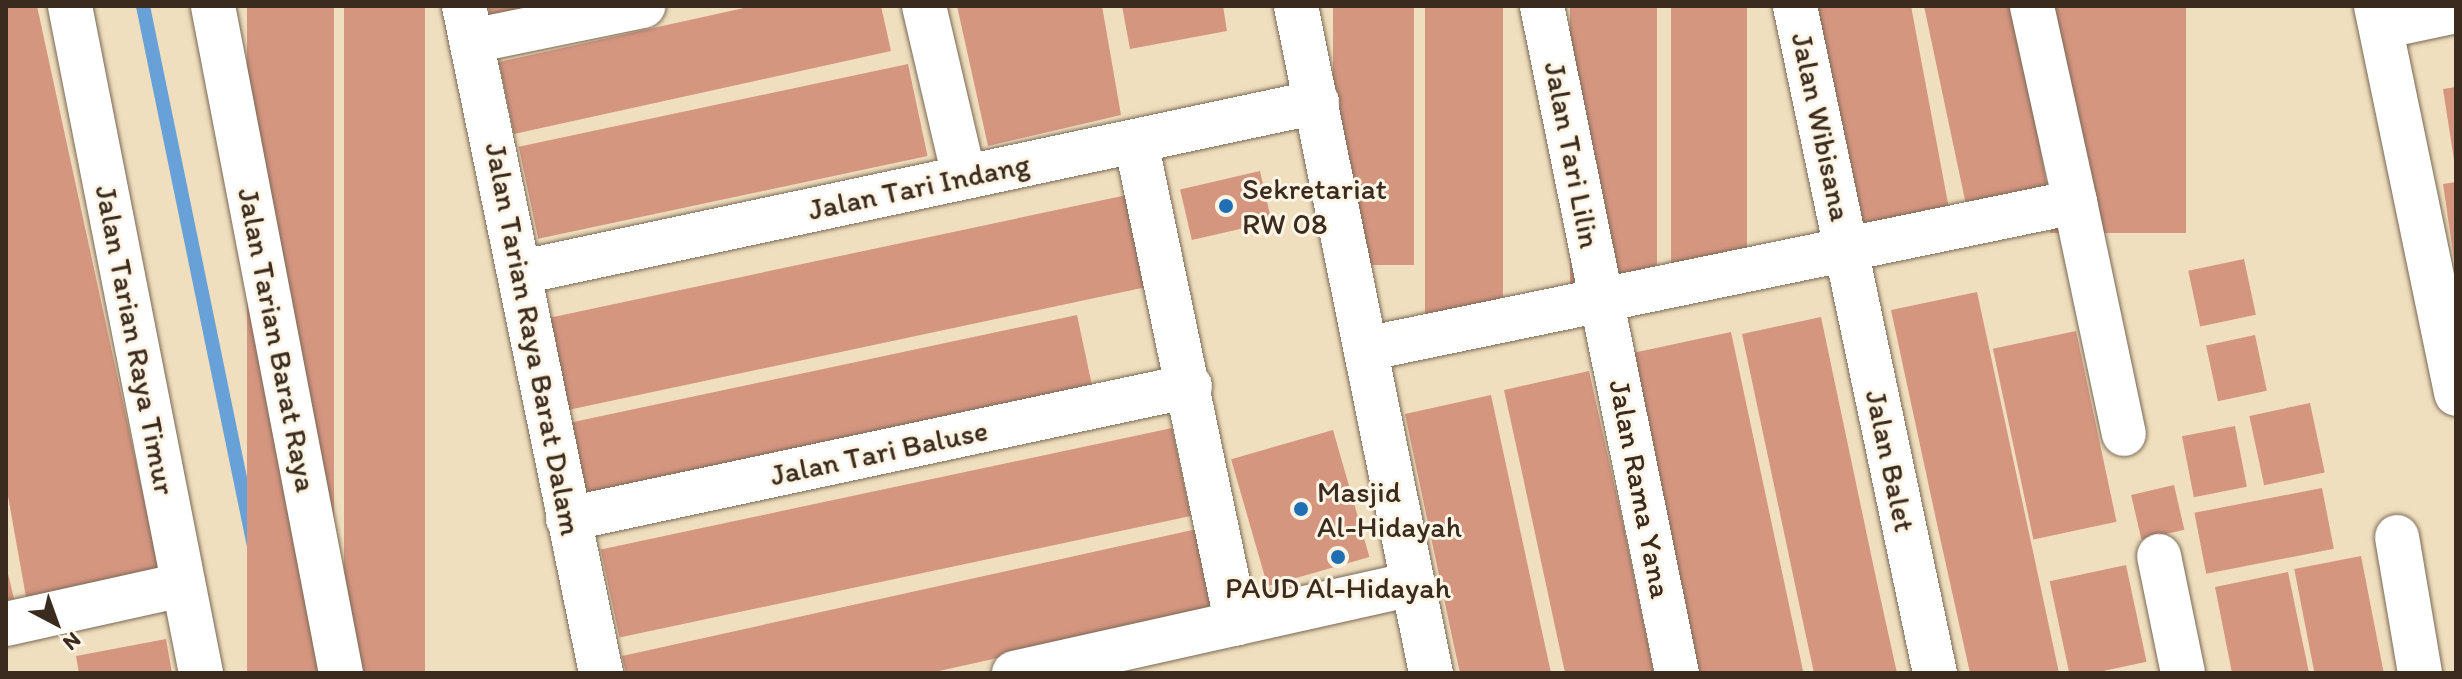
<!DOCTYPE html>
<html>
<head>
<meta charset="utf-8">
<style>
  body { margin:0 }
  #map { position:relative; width:2462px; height:679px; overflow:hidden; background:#f0dfbe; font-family:Itim,sans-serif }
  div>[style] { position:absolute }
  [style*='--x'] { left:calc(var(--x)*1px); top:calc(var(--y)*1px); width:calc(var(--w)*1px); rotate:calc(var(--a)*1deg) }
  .stream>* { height:14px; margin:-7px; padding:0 7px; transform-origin:7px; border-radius:7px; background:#68a1d7 }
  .building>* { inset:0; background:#d59680; transform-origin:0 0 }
  .roads { filter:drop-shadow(0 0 2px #7a6956) drop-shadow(0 0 2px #7a6956) }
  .minor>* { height:44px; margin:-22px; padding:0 22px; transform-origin:22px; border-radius:22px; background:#fff }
  .dots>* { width:22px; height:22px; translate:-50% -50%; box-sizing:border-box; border:4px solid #fcf5e5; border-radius:50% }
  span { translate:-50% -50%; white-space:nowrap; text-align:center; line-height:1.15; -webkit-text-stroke:6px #fcf5e5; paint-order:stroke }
  .street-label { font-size:30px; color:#3b2a1e }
  .poi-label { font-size:30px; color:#3b2a1e }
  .left { translate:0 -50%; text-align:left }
  .frame { position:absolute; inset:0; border:8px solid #3b2a1e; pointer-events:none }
  .north { position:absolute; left:16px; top:583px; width:80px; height:80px; -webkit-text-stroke:6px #fcf5e5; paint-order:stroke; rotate:139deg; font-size:22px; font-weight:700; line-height:32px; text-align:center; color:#3b2a1e }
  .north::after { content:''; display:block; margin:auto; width:28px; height:36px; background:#3b2a1e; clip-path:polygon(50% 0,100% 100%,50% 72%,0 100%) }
</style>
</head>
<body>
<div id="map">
  <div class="stream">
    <div style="--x:143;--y:6;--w:681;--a:78.39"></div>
  </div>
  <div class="building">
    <div style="clip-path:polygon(6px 6px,37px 6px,160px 573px,26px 597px,6px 485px)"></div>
    <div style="left:247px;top:6px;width:87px;height:682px"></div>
    <div style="left:344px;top:6px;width:81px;height:682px"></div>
    <div style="clip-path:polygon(488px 6px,535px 6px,491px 17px)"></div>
    <div style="clip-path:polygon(753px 6px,881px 6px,891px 51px,514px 134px,499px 62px)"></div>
    <div style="clip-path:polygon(957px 6px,1102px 6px,1121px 115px,988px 146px)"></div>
    <div style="clip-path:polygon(1122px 6px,1223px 6px,1227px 31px,1130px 49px)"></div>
    <div style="left:1333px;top:6px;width:81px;height:259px"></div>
    <div style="left:1425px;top:6px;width:78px;height:316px"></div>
    <div style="left:1570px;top:6px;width:87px;height:281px"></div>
    <div style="left:1671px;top:6px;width:76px;height:265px"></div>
    <div style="clip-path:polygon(1804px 6px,1911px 6px,1950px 214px,1859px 233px)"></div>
    <div style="clip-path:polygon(1924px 6px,2014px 6px,2048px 191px,1966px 205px)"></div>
    <div style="left:2050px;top:6px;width:136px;height:227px"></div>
    <div style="left:908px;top:64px;width:94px;height:398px;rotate:78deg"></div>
    <div style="clip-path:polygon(2456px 87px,2456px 160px,2454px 160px,2443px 89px)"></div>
    <div style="left:1260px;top:171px;width:52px;height:82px;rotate:77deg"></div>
    <div style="clip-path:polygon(2456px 182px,2456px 259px,2454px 259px,2443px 184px)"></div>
    <div style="left:1127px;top:195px;width:94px;height:595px;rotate:78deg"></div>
    <div style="left:2244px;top:259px;width:57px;height:57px;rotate:78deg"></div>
    <div style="clip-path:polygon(1977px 292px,2023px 505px,2059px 673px,1970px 673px,1937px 524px,1891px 310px)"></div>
    <div style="left:1077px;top:315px;width:79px;height:521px;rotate:78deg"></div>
    <div style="clip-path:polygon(1821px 317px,1876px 578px,1897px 673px,1814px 673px,1807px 641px,1742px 334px)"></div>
    <div style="left:2076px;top:331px;width:195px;height:85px;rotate:78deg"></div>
    <div style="left:1731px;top:332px;width:349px;height:103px;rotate:78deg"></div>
    <div style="left:2255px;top:335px;width:57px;height:50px;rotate:78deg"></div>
    <div style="clip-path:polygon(1589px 371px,1623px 524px,1654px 673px,1565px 673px,1518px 454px,1504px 390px)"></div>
    <div style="clip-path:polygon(1491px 395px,1511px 488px,1551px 673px,1460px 673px,1454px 646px,1405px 414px)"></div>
    <div style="left:2310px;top:403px;width:71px;height:62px;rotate:78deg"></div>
    <div style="left:2235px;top:426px;width:62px;height:54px;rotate:79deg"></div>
    <div style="left:1172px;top:428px;width:90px;height:584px;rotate:78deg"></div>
    <div style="left:1333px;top:430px;width:132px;height:106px;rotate:74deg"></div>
    <div style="left:2174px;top:485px;width:46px;height:44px;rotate:77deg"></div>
    <div style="left:2322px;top:488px;width:62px;height:130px;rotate:79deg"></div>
    <div style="clip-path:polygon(1197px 529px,1215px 610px,930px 673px,626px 673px,622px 656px)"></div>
    <div style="left:2361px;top:556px;width:119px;height:68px;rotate:79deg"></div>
    <div style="clip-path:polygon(6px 565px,14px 599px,6px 600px)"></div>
    <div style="left:2126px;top:565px;width:99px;height:78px;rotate:78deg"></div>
    <div style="clip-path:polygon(2288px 572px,2309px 673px,2232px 673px,2215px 587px)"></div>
    <div style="clip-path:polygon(166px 639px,172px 673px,79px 673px,76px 656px)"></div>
  </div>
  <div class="roads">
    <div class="minor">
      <div style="--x:70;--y:6;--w:680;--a:78.89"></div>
      <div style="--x:213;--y:6;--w:679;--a:79.14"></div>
      <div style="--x:464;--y:6;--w:681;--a:78.39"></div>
      <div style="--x:924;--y:6;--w:175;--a:76.8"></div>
      <div style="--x:1296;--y:6;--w:681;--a:78.56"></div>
      <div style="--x:1542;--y:6;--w:681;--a:78.56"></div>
      <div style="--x:1795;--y:6;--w:682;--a:78.15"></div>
      <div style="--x:2376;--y:6;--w:396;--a:78.3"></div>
      <div style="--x:2381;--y:27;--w:77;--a:-12"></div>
      <div style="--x:472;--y:41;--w:175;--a:-11.6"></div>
      <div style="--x:1136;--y:142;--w:492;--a:78.2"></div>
      <div style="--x:2075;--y:202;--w:237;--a:78.1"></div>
      <div style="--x:522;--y:272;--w:813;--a:-12.07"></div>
      <div style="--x:1370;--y:348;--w:720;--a:-11.7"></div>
      <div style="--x:2075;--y:202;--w:201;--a:-102.4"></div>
      <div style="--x:568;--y:519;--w:636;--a:-12.07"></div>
      <div style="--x:2397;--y:537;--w:138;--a:80.4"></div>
      <div style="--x:2159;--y:556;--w:119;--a:78.4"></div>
      <div style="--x:6;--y:624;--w:180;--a:-12.5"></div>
      <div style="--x:1014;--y:673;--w:409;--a:-12.6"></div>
    </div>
  </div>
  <div class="dots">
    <div style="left:1226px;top:206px;background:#1f6fb2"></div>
    <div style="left:1301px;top:509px;background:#1f6fb2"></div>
    <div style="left:1338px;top:557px;background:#1f6fb2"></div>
  </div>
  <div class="street-label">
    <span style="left:1821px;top:127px;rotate:78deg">Jalan Wibisana</span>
    <span style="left:1572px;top:155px;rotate:79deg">Jalan Tari Lilin</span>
    <span style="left:919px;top:187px;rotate:-12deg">Jalan Tari Indang</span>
    <span style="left:533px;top:339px;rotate:79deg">Jalan Tarian Raya Barat Dalam</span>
    <span style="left:135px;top:340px;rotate:79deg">Jalan Tarian Raya Timur</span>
    <span style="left:277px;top:340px;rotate:79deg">Jalan Tarian Barat Raya</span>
    <span style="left:879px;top:453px;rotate:-12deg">Jalan Tari Baluse</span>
    <span style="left:1890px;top:461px;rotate:78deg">Jalan Balet</span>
    <span style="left:1640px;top:489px;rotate:79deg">Jalan Rama Yana</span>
  </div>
  <div class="poi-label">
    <span class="left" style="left:1242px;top:206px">Sekretariat<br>RW 08</span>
    <span class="left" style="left:1317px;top:509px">Masjid<br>Al-Hidayah</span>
    <span style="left:1338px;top:588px">PAUD Al-Hidayah</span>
  </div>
  <div class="frame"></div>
  <div class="north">N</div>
</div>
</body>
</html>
